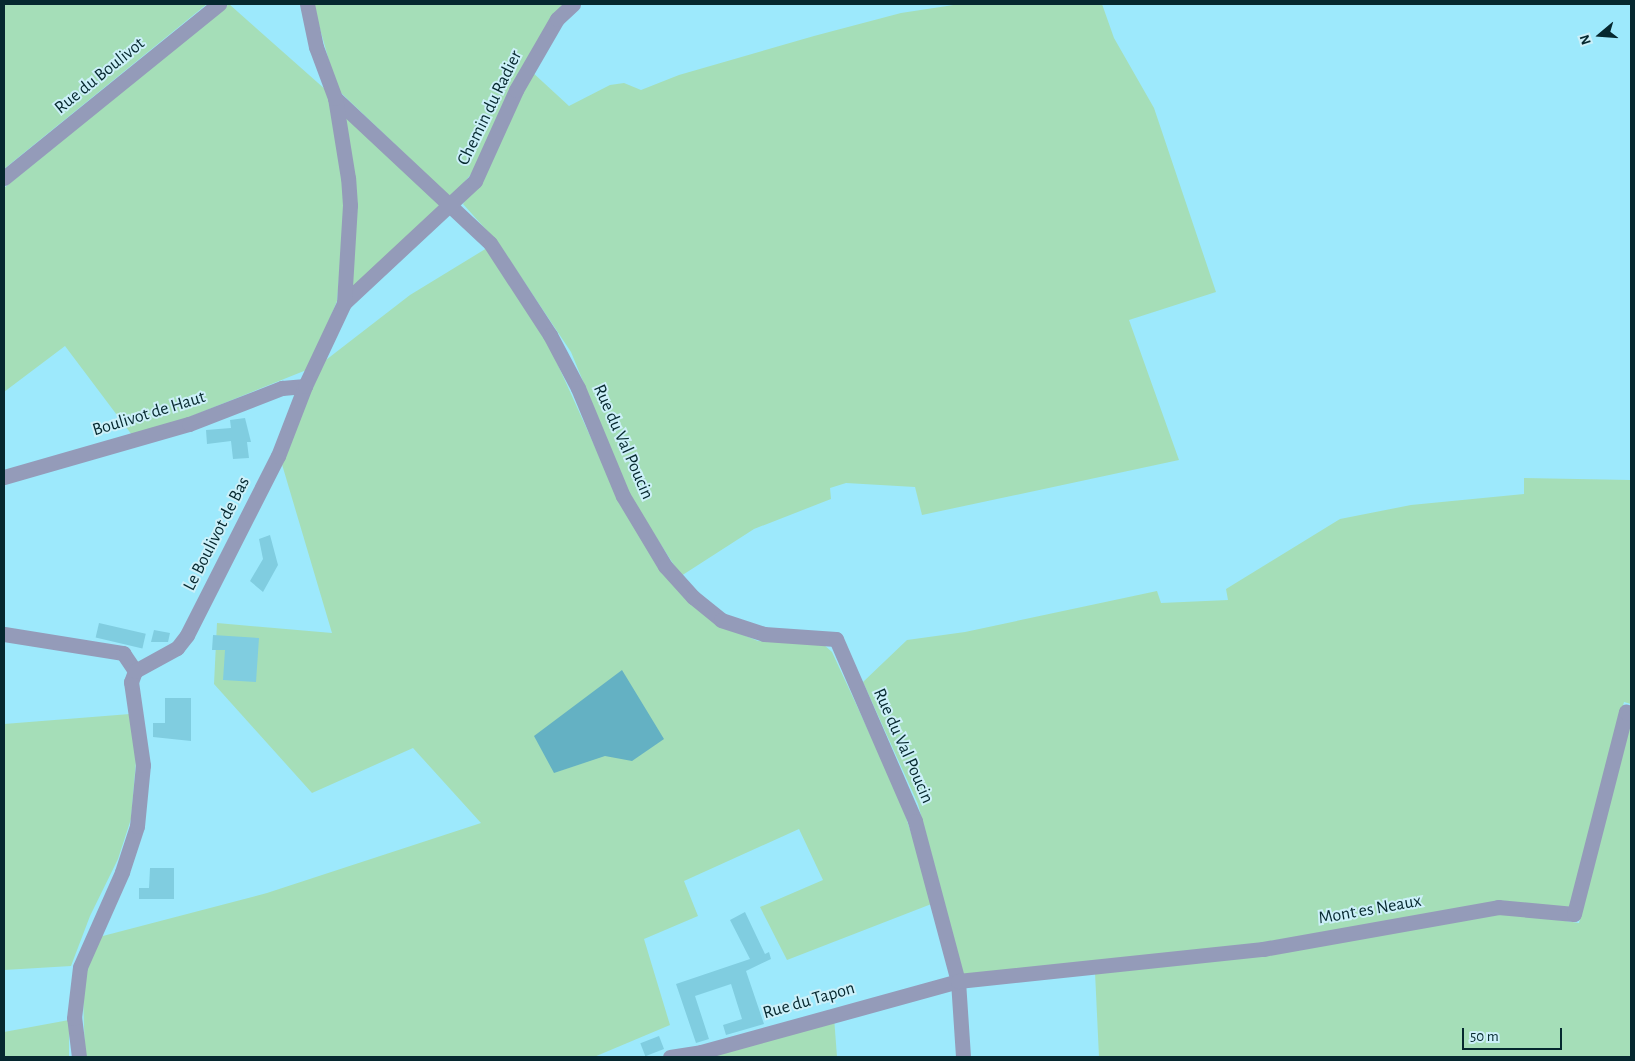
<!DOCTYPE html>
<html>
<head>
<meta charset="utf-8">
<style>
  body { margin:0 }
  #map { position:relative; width:1635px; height:1061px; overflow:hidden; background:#9de9fc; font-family:"Alegreya Sans",sans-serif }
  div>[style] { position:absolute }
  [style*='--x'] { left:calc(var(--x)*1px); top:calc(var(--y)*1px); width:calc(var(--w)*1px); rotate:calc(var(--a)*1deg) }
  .green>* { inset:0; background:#a5deb8 }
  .water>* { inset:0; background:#64b1c3 }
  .building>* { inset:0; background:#80cde0; transform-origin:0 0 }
  .minor>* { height:15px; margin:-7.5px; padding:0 7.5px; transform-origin:7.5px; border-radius:7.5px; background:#949bb9 }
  span { translate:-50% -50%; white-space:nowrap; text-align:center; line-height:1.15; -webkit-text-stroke:4px #ccf0f9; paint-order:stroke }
  .street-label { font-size:18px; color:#06282f }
  .frame { position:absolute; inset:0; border:5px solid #06282f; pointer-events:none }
  .north { position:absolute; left:1575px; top:10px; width:50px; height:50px; -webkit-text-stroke:4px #ccf0f9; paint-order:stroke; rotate:252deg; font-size:14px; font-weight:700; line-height:20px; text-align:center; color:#06282f }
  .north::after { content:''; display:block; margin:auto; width:18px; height:22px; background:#06282f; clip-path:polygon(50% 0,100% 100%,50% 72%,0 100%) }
  .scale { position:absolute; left:1462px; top:1028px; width:100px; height:22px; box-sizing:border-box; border:2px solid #06282f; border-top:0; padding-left:6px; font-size:15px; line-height:18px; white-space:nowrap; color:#06282f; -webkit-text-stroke:4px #ccf0f9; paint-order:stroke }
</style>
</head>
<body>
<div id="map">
  <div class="green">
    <div style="clip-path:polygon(4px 4px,207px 4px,4px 169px)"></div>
    <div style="clip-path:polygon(229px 4px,326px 90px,333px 113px,346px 198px,337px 301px,309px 369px,187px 418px,132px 435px,65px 346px,4px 392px,4px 188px)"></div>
    <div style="clip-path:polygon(313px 4px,566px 4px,472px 173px,451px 198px,337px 89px)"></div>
    <div style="clip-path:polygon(960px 4px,1102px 4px,1114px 38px,1154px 108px,1216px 292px,1129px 320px,1179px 460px,922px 515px,915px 487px,846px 483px,830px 488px,831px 499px,754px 529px,681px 576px,631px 498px,571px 352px,499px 244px,463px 204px,482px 177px,531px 71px,569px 106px,610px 85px,624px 83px,641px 90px,679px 75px,814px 36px,901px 13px)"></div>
    <div style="clip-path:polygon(342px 113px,446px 206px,349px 293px)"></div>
    <div style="clip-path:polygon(487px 248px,548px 343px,624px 511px,722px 626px,758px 641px,823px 644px,832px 652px,900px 799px,934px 903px,787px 960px,760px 907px,823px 880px,799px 829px,684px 881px,698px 916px,644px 939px,670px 1025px,594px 1057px,85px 1057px,83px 994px,88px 964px,99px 937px,267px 893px,481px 823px,413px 748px,312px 793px,214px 684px,217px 623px,332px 633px,281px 461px,322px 363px,410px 295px)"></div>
    <div style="clip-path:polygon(1524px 478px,1631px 480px,1631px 704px,1624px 702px,1570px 909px,1499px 903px,1224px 949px,964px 976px,918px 804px,863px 682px,907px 640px,965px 632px,1157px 591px,1161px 603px,1228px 600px,1226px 589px,1340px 519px,1411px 505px,1524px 494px)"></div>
    <div style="clip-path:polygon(130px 714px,136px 761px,131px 819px,118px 859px,90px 916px,71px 966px,4px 970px,4px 724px)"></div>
    <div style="clip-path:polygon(1631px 718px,1631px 1057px,1099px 1057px,1095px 972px,1499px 911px,1579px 923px)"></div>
    <div style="clip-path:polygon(834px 1017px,837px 1057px,708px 1057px)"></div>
    <div style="clip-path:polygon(69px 1020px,69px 1057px,4px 1057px,4px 1032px)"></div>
  </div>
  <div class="water">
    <div style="clip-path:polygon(622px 670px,664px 739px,632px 761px,605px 756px,554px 773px,534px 736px)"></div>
  </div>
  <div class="building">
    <div style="clip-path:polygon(245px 418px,251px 442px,247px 442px,249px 458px,233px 459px,231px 441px,207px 444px,206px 430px,231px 428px,230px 420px)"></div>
    <div style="clip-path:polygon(270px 535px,278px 565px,263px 592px,250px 581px,263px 559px,259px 539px)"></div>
    <div style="left:99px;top:623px;width:48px;height:15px;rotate:13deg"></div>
    <div style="clip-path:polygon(154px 630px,170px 633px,168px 642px,151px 642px)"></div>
    <div style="clip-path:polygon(213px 635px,259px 638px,256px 682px,223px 680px,225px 650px,212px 650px)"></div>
    <div style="clip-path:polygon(165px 698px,191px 698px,191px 741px,153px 737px,153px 723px,165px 723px)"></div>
    <div style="clip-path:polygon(150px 868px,174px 868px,174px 899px,139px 899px,139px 888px,149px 888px)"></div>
    <div style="clip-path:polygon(745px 912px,765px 954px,769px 952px,771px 959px,746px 971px,764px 1024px,726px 1035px,723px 1025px,742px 1019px,731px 984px,695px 996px,709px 1039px,696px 1043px,676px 984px,750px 959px,730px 920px)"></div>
    <div style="left:659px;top:1036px;width:14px;height:20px;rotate:69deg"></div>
  </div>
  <div class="minor">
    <div style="--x:335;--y:98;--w:212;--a:43.1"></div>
    <div style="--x:490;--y:243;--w:110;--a:56.9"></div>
    <div style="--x:550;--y:335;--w:60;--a:62.2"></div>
    <div style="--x:578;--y:388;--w:117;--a:67.4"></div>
    <div style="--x:623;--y:496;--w:82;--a:59"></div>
    <div style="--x:665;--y:566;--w:42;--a:47.9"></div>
    <div style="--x:693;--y:597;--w:36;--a:39"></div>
    <div style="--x:721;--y:620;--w:45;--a:18"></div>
    <div style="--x:764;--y:634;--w:72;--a:4"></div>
    <div style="--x:836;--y:639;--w:198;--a:66.5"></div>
    <div style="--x:915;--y:821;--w:166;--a:75"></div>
    <div style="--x:958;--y:981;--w:76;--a:86.2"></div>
    <div style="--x:4;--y:178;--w:277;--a:-39"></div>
    <div style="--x:344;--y:303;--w:179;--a:-43"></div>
    <div style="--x:475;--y:181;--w:100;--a:-65.7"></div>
    <div style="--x:516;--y:90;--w:82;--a:-60"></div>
    <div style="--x:557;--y:19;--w:22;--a:-43"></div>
    <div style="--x:4;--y:477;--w:192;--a:-16"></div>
    <div style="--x:189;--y:424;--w:100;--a:-21.2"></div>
    <div style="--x:282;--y:388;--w:23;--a:-5"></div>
    <div style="--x:4;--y:634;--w:121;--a:9.1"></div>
    <div style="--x:123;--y:653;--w:22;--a:56"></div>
    <div style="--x:79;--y:1057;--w:39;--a:-97"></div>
    <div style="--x:74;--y:1018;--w:51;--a:-83.3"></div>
    <div style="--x:80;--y:967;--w:104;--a:-66.1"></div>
    <div style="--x:122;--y:872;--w:48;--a:-71.9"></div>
    <div style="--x:137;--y:826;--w:61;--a:-84.4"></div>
    <div style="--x:143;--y:765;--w:84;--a:-98.2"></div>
    <div style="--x:131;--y:682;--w:12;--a:-70"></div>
    <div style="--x:135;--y:671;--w:48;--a:-28.7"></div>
    <div style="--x:177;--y:648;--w:16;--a:-52"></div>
    <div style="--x:187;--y:635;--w:201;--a:-63.1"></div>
    <div style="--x:278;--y:456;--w:75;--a:-68.9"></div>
    <div style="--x:305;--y:386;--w:92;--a:-64.8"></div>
    <div style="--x:344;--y:303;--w:98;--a:-86.5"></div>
    <div style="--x:350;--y:205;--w:27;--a:-94"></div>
    <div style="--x:348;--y:178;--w:81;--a:-99.2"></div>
    <div style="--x:335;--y:98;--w:54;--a:-110.4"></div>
    <div style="--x:316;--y:47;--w:44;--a:-101.8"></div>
    <div style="--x:670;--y:1057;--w:31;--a:-9"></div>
    <div style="--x:701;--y:1052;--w:267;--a:-15.4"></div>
    <div style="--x:958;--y:981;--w:307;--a:-6"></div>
    <div style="--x:1263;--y:949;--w:239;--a:-10.1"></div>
    <div style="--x:1498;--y:907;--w:76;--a:5.3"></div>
    <div style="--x:1574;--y:914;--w:209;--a:-75.6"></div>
    <div style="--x:1626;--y:712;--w:5;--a:11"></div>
  </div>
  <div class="street-label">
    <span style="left:100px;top:76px;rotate:-39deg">Rue du Boulivot</span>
    <span style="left:490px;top:108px;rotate:-64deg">Chemin du Radier</span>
    <span style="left:149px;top:414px;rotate:-17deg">Boulivot de Haut</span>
    <span style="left:623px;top:442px;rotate:66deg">Rue du Val Poucin</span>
    <span style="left:217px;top:534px;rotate:-63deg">Le Boulivot de Bas</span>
    <span style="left:903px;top:746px;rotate:66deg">Rue du Val Poucin</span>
    <span style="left:1370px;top:910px;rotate:-10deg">Mont es Neaux</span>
    <span style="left:809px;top:1001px;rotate:-16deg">Rue du Tapon</span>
  </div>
  <div class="frame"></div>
  <div class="north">N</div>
  <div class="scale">50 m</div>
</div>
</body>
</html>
